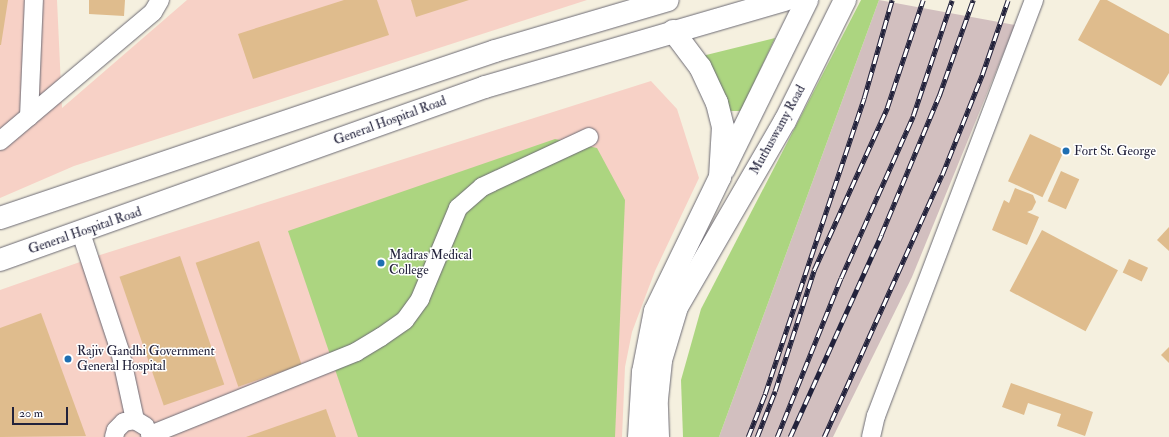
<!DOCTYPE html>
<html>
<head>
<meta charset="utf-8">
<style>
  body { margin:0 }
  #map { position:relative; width:1169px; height:437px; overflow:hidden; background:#f5f0df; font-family:"IM FELL Double Pica",serif }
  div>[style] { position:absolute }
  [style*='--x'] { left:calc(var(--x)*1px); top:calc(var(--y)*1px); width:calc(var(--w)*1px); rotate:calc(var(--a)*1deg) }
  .built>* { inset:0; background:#f7d1c6 }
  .industrial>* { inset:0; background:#d2bfbf }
  .green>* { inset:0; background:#acd580 }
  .building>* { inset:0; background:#dfbc8d; transform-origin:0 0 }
  .roads { filter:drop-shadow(0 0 1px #6c6a74) drop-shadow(0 0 1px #6c6a74) }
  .minor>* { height:18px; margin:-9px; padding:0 9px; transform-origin:9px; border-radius:9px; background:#fff }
  .major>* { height:22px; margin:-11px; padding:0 11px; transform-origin:11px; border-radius:11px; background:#fff }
  .rail>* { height:4.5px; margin-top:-2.25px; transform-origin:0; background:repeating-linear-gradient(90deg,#fff 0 9px,#22223b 0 18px); box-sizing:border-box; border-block:1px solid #22223b }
  .dots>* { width:11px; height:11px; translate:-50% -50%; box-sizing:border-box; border:2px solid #fff; border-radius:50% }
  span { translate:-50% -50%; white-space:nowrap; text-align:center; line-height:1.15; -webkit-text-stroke:3px #fff; paint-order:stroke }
  .street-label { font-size:13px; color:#22223b }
  .poi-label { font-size:13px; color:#22223b }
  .left { translate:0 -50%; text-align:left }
  .scale { position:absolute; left:12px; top:407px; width:56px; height:18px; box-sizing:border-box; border:2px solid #22223b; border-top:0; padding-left:5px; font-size:12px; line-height:14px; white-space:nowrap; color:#22223b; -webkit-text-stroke:3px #fff; paint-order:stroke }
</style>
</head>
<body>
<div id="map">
  <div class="built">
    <div style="clip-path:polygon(0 0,57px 0,62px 108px,187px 0,587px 0,74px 166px,0 198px)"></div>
    <div style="clip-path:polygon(651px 81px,677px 109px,699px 178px,655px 271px,632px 332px,625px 367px,622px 437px,0 437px,0 290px,100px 255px)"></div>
  </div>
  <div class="industrial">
    <div style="clip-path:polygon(879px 0,1015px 25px,912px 277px,833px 437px,719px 437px)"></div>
  </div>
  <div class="green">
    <div style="clip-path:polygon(861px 0,879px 0,719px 437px,683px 437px,681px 380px,701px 309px)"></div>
    <div style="clip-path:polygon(775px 38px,741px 111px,729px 111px,698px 57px)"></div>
    <div style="clip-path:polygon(555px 139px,597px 148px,625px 200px,615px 437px,358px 437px,288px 231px)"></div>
  </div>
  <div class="building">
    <div style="clip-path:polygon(0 0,8px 0,1px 45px,0 45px)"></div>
    <div style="clip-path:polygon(89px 0,125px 0,124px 16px,89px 14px)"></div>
    <div style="clip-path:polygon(344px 0,377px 0,389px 35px,253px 79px,238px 34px)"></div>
    <div style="clip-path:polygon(411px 0,469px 0,416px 17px)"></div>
    <div style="clip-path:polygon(1100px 0,1107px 0,1169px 34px,1169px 73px,1161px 86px,1078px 40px)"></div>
    <div style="left:1030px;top:134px;width:38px;height:52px;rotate:25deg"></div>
    <div style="left:1061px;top:171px;width:20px;height:33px;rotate:24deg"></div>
    <div style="clip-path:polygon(1015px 188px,1033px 195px,1036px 202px,1032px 210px,1027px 212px,1039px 217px,1027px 245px,992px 230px,1004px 200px,1009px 203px)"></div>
    <div style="clip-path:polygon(1169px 227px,1169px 251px,1157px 240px)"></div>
    <div style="left:1042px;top:230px;width:86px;height:69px;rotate:28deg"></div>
    <div style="left:259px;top:241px;width:131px;height:67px;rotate:71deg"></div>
    <div style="left:180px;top:256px;width:136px;height:64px;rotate:71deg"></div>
    <div style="left:1129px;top:259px;width:21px;height:15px;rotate:25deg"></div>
    <div style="clip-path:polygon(41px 313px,86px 436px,0 437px,0 328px)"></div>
    <div style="clip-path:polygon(1169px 347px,1169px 363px,1161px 355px)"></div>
    <div style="clip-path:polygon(1011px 383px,1093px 412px,1085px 436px,1057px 426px,1061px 414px,1028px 403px,1024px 415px,1002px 407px)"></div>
    <div style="clip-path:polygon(326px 409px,336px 437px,246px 437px)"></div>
  </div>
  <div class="roads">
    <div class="minor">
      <div style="--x:29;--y:117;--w:117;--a:-87.6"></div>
      <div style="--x:0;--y:141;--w:200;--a:-40.1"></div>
      <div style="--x:153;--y:12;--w:14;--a:-60"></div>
      <div style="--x:81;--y:233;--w:124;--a:71.7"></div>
      <div style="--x:120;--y:351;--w:71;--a:77.7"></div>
      <div style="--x:150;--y:435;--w:222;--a:-21.9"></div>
      <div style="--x:356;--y:352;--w:29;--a:-31"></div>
      <div style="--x:381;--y:337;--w:29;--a:-35"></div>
      <div style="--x:405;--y:320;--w:26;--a:-54"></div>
      <div style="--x:420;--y:299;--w:99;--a:-67.3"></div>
      <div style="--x:458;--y:208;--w:32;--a:-41"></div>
      <div style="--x:482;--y:187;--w:118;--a:-25"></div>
      <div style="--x:114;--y:437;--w:7;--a:-74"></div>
      <div style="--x:116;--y:430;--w:11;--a:-45"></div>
      <div style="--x:124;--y:422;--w:11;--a:-10"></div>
      <div style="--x:135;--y:420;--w:12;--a:31"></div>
      <div style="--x:871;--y:437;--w:22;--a:-77"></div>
      <div style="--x:876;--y:416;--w:445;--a:-69.2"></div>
    </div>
    <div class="major">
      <div style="--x:724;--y:169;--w:188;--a:-63.8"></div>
      <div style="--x:0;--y:218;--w:522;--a:-18.64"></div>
      <div style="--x:495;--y:51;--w:180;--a:-16.4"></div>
      <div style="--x:0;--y:260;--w:515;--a:-19.63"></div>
      <div style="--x:485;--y:87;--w:312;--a:-16.2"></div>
      <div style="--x:639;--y:437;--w:65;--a:-86.5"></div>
      <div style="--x:643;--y:372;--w:62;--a:-78.9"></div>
      <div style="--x:655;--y:311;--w:149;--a:-64.1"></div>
      <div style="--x:720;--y:177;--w:50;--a:-86.6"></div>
      <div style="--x:723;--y:127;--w:25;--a:-104"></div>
      <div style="--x:717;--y:103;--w:40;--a:-115"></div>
      <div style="--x:700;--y:67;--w:45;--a:-126.9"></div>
      <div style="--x:658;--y:437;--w:38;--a:-92"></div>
      <div style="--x:657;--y:399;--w:39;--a:-84"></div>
      <div style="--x:661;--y:360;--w:55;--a:-73.2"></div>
      <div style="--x:677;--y:307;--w:215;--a:-59.9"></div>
      <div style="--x:785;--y:121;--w:135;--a:-63.6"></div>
    </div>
  </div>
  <div class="rail">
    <div style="--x:748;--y:437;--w:46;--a:-68.4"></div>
    <div style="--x:765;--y:394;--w:312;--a:-71.5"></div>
    <div style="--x:864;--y:98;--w:102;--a:-74.1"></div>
    <div style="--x:757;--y:437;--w:49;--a:-68.6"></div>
    <div style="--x:775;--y:391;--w:127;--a:-72.1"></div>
    <div style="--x:814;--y:270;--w:178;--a:-65.7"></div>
    <div style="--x:887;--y:108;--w:114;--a:-71.6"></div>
    <div style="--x:777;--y:437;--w:171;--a:-68.1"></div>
    <div style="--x:841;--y:278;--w:177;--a:-66"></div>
    <div style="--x:913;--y:116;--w:122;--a:-71.4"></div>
    <div style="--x:790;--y:437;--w:222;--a:-65.7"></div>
    <div style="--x:881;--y:235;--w:151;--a:-67.4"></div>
    <div style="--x:939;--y:96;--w:102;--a:-70.5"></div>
    <div style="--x:824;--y:437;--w:287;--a:-65.8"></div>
    <div style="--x:942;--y:175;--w:108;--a:-68.2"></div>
    <div style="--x:982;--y:75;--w:79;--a:-70.9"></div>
  </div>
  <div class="dots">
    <div style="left:1066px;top:151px;background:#1f6fb2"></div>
    <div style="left:381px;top:263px;background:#1f6fb2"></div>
    <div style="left:68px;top:359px;background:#1f6fb2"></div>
  </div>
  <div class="street-label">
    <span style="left:390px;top:121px;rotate:-20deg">General Hospital Road</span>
    <span style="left:778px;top:130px;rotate:-61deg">Muthuswamy Road</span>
    <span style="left:85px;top:231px;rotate:-19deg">General Hospital Road</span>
  </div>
  <div class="poi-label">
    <span class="left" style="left:1074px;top:151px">Fort St. George</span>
    <span class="left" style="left:389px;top:263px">Madras Medical<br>College</span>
    <span class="left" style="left:77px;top:359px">Rajiv Gandhi Government<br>General Hospital</span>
  </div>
  <div class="scale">20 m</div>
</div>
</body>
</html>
